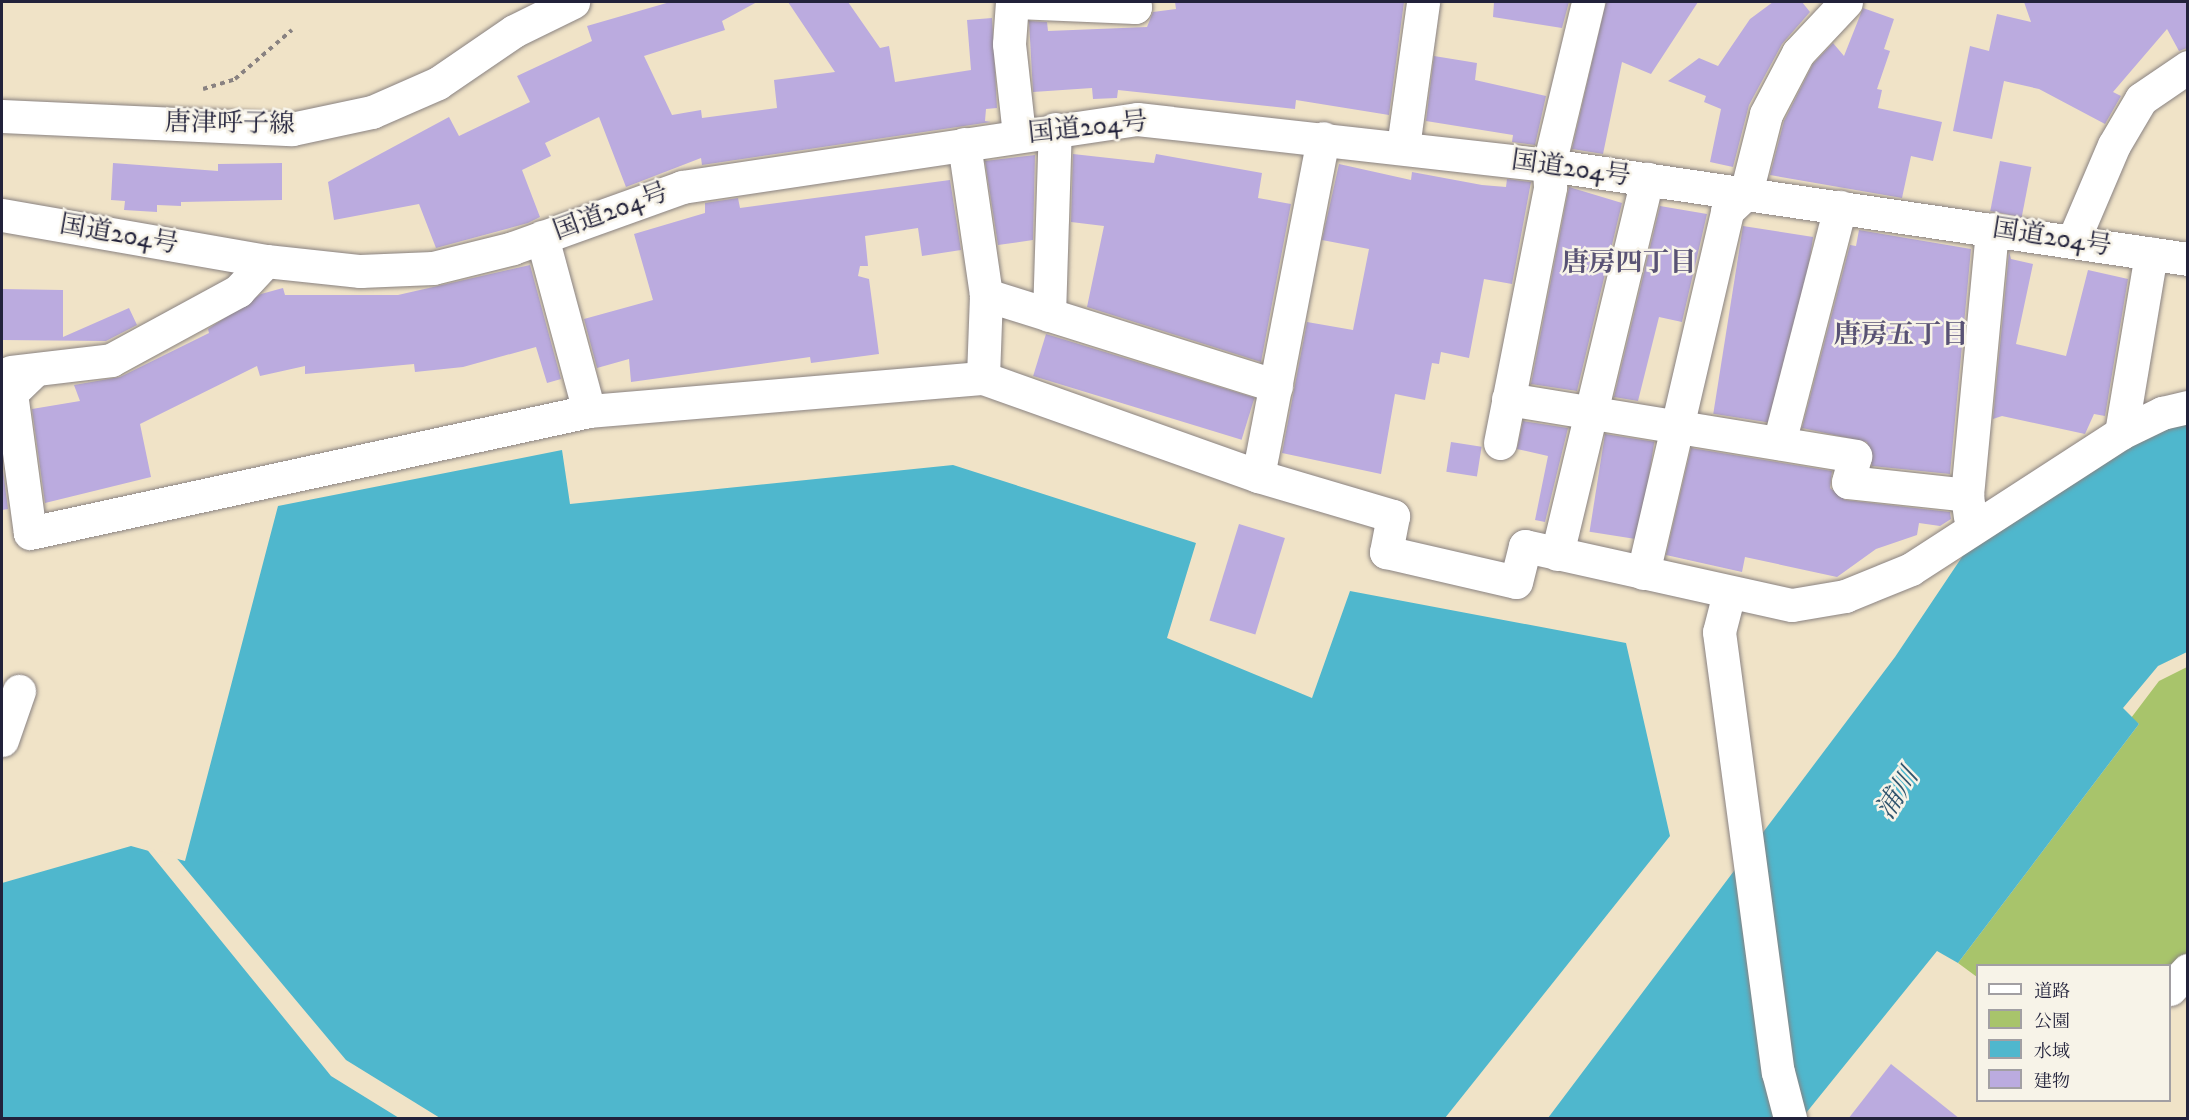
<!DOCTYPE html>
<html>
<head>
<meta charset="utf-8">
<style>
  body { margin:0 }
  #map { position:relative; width:2189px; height:1120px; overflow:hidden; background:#f0e3c7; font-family:"IM FELL DW Pica","Noto Serif JP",serif }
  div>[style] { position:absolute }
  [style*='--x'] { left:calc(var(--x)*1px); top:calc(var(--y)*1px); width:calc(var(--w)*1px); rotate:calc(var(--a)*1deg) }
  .green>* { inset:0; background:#a8c46b }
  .water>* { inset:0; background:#4fb7cd }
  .pier>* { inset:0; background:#f0e3c7 }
  .building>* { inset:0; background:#bbabdf; transform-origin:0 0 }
  .path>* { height:4px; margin-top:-2px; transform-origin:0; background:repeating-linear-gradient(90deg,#898281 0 4.5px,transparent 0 9px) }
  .roads { filter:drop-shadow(0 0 2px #898281) drop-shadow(0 0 2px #898281) }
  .minor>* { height:33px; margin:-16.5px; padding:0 16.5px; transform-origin:16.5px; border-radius:16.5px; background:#fff }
  .major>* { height:33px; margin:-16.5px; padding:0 16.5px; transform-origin:16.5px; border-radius:16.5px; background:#fff }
  .highway>* { height:33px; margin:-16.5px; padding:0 16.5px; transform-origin:16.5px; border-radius:16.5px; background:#fff }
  span { translate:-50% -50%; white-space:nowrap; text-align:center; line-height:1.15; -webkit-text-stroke:5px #f7f3e8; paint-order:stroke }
  .street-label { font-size:26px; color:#22223b }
  .neighbourhood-label { font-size:27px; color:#585274; font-weight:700 }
  .water-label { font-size:27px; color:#32566e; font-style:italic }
  .frame { position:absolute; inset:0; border:3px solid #22223b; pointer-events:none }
  .legend { position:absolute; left:1976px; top:964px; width:195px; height:138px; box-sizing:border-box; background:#f7f3e8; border:2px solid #a29fa3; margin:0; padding:8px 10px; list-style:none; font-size:18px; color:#22223b }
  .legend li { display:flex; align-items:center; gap:12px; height:30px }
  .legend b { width:30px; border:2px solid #a29fa3 }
</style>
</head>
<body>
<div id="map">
  <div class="green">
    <div style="clip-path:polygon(2187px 667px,2187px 956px,2170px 975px,2170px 966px,1978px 966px,1977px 977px,1958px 963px,2139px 724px,2131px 718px,2159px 681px)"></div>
  </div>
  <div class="water">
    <div style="clip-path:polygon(2187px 412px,2187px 652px,2158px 666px,2123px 708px,2139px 724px,1958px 963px,1937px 951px,1802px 1118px,1548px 1118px,1895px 657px,1964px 554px,2160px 417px)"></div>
    <div style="clip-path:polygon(562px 450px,570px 504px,953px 465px,1196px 543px,1167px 638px,1312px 698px,1350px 591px,1626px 643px,1670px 836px,1445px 1118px,2px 1118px,2px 883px,131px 846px,185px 861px,278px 506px)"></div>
  </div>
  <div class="pier">
    <div style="clip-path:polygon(145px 847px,174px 855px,346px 1060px,440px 1118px,399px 1118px,331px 1076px)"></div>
  </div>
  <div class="building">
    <div style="clip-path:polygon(670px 2px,757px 2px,722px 21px,725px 30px,644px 56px,672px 115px,701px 110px,702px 118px,777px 108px,774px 80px,835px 72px,788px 2px,848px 2px,880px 48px,889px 46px,895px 82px,971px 70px,967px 20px,992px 18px,997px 108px,986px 109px,985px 121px,991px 122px,702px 165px,701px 158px,626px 187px,599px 117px,545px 143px,551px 156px,522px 170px,540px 217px,528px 223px,436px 248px,419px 204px,334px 220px,328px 182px,449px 117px,459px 136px,530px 102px,517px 76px,592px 41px,587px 26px)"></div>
    <div style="clip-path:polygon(1175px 2px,1404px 2px,1389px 115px,1296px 100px,1295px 109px,1118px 90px,1117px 98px,1093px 99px,1092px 88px,1033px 92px,1029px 21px,1047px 22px,1048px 31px,1147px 27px,1153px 12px,1176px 9px)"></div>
    <div style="clip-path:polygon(1494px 2px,1569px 2px,1562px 28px,1493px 17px)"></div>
    <div style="clip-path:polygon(1606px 2px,1698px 2px,1651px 74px,1622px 62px,1603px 154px,1572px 149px)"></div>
    <div style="clip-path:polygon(1773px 2px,1802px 2px,1810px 12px,1782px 44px,1749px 105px,1733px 167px,1710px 162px,1721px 109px,1704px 102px,1706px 96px,1668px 81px,1699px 58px,1718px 66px,1750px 19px)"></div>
    <div style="clip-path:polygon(2024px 2px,2187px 2px,2187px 48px,2179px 51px,2167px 29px,2113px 92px,2121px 96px,2105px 124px,2039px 89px,2004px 81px,1992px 139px,1953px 131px,1970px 46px,1989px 51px,1997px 14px,2031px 22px)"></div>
    <div style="clip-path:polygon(1863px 8px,1894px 19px,1884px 49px,1890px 51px,1877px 89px,1882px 90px,1878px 108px,1942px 122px,1933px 161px,1911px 156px,1902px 198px,1770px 175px,1784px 121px,1813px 64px,1833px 43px,1844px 56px)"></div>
    <div style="clip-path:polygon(1434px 56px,1477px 63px,1475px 80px,1546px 96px,1535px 145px,1512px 142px,1513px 135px,1426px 121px)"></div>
    <div style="clip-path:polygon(1073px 154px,1154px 163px,1156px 154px,1262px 173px,1258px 198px,1291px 204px,1261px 362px,1087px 307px,1104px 226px,1071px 222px)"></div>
    <div style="clip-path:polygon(1035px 155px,1033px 240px,998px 245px,985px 161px)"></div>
    <div style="left:2000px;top:161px;width:32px;height:51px;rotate:11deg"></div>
    <div style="clip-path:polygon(113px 163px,218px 171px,218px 164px,282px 163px,282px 200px,181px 202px,181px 206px,157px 205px,157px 212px,124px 210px,125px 201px,111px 200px)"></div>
    <div style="clip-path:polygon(1339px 164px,1411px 180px,1412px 172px,1482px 185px,1506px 187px,1507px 179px,1531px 182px,1512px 284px,1484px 279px,1469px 358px,1441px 352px,1439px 364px,1432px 363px,1425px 400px,1395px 394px,1381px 474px,1282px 453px,1307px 322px,1353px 330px,1369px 249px,1322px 240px)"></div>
    <div style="clip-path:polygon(950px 180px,961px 250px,922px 256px,918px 228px,865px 236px,868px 266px,860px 266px,858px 276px,869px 279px,879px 354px,811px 363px,810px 357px,631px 382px,629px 359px,597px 368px,584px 319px,653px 300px,634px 234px,705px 213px,705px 203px,738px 198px,740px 208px)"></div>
    <div style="clip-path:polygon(1569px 187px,1622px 203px,1577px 391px,1531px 384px)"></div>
    <div style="clip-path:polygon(1660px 206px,1707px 214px,1682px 322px,1659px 317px,1638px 401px,1614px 397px)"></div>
    <div style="left:1743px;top:226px;width:71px;height:190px;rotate:9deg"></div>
    <div style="clip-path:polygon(1859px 230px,1971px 249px,1950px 474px,1872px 466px,1867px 442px,1802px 428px,1850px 245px,1856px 246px)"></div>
    <div style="clip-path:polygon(2009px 252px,2011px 259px,2033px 264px,2016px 344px,2066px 356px,2088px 270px,2128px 279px,2105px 416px,2094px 414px,2085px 434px,2002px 416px,1993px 419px)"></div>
    <div style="clip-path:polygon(530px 265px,561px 379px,547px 383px,536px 347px,463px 367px,415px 372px,414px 364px,305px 374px,305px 366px,260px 376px,257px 366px,140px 424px,151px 477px,45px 503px,32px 409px,80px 401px,74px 385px,120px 377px,209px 333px,208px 329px,261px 294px,283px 288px,285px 295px,398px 295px)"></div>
    <div style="clip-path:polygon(2px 289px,63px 290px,63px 337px,129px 308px,137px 325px,106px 341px,2px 340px)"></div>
    <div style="left:1046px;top:334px;width:218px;height:44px;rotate:17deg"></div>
    <div style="clip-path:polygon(1523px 421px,1568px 428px,1545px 522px,1535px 520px,1548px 456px,1517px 449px)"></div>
    <div style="left:1605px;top:434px;width:50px;height:99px;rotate:9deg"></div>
    <div style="left:1451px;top:442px;width:31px;height:30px;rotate:9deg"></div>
    <div style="clip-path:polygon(1691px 448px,1832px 471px,1830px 488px,1845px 500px,1950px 512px,1951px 519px,1940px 526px,1919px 523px,1917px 535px,1876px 549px,1837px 577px,1745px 557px,1742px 572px,1666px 555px)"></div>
    <div style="clip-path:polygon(2px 462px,8px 509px,2px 510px)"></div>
    <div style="left:1239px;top:524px;width:48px;height:101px;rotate:17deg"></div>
    <div style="clip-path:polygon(1891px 1064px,1960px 1119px,1848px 1119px)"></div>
  </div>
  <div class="path">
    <div style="--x:203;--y:89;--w:34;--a:-17"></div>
    <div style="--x:235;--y:79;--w:75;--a:-40.7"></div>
  </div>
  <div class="roads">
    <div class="minor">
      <div style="--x:1012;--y:2;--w:42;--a:94.1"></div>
      <div style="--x:1009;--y:44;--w:92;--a:83.7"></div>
      <div style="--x:1016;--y:2;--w:119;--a:2.4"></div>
      <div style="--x:1135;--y:7;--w:5;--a:-101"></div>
      <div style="--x:964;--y:144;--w:153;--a:81.7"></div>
      <div style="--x:986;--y:295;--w:83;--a:92.1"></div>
      <div style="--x:1403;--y:147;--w:146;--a:-82.1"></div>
      <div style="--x:542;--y:237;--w:180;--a:74.9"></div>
      <div style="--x:2073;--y:241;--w:104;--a:-66.9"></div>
      <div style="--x:2114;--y:145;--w:53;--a:-59.6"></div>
      <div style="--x:2141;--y:99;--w:57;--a:-34.2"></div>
      <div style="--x:986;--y:295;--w:304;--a:17.4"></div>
      <div style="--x:1049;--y:315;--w:186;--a:-88.2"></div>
      <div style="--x:34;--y:371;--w:32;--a:136"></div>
      <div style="--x:11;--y:393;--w:141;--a:82.3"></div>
      <div style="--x:30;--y:533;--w:572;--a:-12.31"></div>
      <div style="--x:589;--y:411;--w:395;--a:-4.8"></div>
      <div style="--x:983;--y:378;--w:292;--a:19.6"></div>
      <div style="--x:1258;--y:476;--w:141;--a:16.5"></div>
      <div style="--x:1393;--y:516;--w:37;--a:101"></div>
      <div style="--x:1386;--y:552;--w:133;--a:13"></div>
      <div style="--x:1516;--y:582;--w:37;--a:-76"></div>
      <div style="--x:1525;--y:546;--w:273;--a:12.5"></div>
      <div style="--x:1792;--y:605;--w:54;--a:-9.6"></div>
      <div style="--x:1845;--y:596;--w:71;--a:-22.2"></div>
      <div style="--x:1911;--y:569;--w:250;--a:-32.9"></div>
      <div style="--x:2121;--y:433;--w:46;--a:-26"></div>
      <div style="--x:2162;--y:413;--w:27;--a:-13"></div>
      <div style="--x:11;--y:372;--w:101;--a:-6.8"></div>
      <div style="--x:111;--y:360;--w:145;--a:-28.5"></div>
      <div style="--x:238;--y:291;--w:41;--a:-47"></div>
      <div style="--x:1508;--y:399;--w:352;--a:9.3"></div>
      <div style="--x:1855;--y:456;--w:27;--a:105"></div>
      <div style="--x:1848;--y:482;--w:120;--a:6.2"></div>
      <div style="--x:2121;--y:433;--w:182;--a:-80.5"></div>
      <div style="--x:1500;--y:443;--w:261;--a:-78.9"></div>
      <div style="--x:1550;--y:187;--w:22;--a:-93"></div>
      <div style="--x:1549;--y:165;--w:168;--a:-76.5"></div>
      <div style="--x:1779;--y:443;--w:244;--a:-75.5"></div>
      <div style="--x:1258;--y:476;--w:344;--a:-79.1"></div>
      <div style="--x:1970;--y:517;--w:22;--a:-98"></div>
      <div style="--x:1967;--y:495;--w:267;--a:-84.6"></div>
      <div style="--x:1557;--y:554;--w:386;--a:-76.5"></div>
      <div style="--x:1643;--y:573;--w:372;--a:-76.9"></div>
      <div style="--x:1727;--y:211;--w:26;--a:-43"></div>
      <div style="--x:1746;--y:193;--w:81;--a:-75.8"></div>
      <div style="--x:1766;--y:114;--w:69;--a:-62.3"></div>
      <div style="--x:1798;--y:53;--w:70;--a:-46.7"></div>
      <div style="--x:1729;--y:593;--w:40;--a:104.4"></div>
      <div style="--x:1719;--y:632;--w:444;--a:82.4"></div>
      <div style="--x:1778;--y:1072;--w:48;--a:75.4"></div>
      <div style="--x:2;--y:740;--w:52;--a:-70.9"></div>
      <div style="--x:2170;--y:989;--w:26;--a:-47"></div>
    </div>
    <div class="major">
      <div style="--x:2;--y:116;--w:290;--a:2.6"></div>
      <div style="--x:292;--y:129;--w:82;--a:-12"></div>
      <div style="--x:372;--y:112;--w:72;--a:-23.7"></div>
      <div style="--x:438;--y:83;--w:92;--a:-34.4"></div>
      <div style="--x:514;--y:31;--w:66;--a:-26.2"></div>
    </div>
    <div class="highway">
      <div style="--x:2;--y:215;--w:268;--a:9.9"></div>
      <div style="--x:266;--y:261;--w:95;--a:6.1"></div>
      <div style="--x:360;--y:271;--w:73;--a:-2.4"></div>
      <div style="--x:433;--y:268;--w:82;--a:-14"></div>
      <div style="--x:513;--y:248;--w:180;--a:-19.8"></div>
      <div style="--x:682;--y:187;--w:460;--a:-8.5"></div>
      <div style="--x:1137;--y:119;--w:415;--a:6.4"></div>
      <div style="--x:1549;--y:165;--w:646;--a:8.37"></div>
    </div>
  </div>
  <div class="street-label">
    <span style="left:230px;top:124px;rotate:1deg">唐津呼子線</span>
    <span style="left:1088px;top:128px;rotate:-6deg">国道204号</span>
    <span style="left:1571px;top:169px;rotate:8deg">国道204号</span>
    <span style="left:611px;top:212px;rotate:-20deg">国道204号</span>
    <span style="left:119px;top:235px;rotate:10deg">国道204号</span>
    <span style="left:2052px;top:238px;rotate:9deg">国道204号</span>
  </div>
  <div class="neighbourhood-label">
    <span style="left:1629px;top:264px">唐房四丁目</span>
    <span style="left:1901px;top:336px">唐房五丁目</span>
  </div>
  <div class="water-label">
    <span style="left:1898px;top:794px;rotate:-58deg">浦川</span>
  </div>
  <div class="frame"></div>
  <ul class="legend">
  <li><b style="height:8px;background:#fff"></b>道路</li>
  <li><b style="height:16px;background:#a8c46b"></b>公園</li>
  <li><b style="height:16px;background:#4fb7cd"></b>水域</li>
  <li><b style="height:16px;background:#bbabdf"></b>建物</li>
  </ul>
</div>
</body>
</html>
